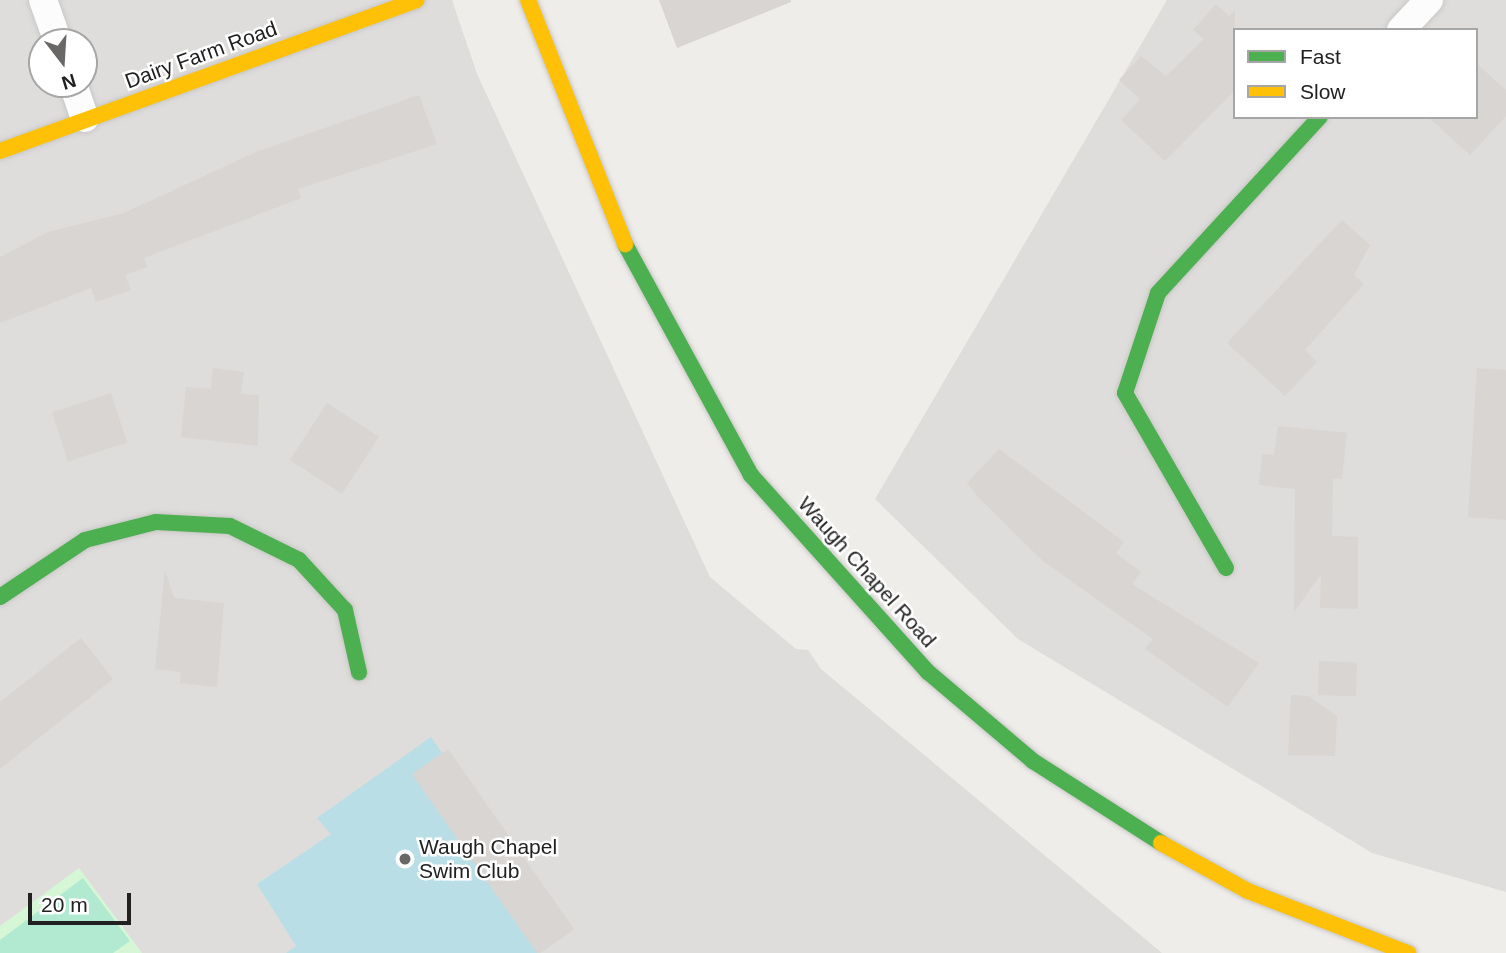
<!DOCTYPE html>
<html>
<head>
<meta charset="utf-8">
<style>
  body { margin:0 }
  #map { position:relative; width:1506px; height:953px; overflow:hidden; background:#efedea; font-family:Helvetica,sans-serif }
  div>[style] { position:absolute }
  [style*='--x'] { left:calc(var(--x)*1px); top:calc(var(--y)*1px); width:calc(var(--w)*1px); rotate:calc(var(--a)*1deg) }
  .residential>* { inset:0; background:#dedddb }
  .park>* { inset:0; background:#d6f7d5 }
  .pitch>* { inset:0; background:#b1ead0 }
  .water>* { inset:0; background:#badee5 }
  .building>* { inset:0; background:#d8d5d2; transform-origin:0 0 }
  .roads { filter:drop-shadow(0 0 2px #c8c7c6) drop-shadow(0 0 2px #c8c7c6) }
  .street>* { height:28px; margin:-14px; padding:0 14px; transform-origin:14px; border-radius:14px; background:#fdfcfc }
  .fast>* { height:16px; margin:-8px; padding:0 8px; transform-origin:8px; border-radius:8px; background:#4caf50 }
  .slow>* { height:16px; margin:-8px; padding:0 8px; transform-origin:8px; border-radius:8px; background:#ffc107 }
  .dots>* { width:19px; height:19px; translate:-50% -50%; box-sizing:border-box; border:4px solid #fff; border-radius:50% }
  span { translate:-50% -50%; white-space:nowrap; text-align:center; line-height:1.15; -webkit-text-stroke:5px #fff; paint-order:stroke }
  .street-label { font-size:21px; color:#212121 }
  .poi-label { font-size:21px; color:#212121 }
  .left { translate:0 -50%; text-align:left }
  .legend { position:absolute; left:1233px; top:28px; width:245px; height:91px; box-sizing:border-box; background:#fff; border:2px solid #a6a6a6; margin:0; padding:9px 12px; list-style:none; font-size:21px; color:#212121 }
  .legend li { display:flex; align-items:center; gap:14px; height:35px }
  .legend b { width:35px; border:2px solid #a6a6a6 }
  .north { position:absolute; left:28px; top:28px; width:70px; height:70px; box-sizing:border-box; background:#fff; border:2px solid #a6a6a6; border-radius:50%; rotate:163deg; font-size:19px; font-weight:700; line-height:28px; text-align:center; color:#212121 }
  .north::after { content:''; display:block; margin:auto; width:24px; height:32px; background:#696867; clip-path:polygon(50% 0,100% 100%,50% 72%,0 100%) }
  .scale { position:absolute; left:28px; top:893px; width:103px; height:32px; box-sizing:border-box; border:4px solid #212121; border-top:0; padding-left:9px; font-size:21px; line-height:24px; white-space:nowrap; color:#212121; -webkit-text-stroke:5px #fff; paint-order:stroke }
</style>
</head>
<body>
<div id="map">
  <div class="residential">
    <div style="clip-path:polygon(evenodd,0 0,452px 0,477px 74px,710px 577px,796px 649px,808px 650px,821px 669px,1162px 953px,0 953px,0 0,42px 42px,84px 42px,84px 84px,42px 84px,42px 42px)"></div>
    <div style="clip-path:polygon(evenodd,1167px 0,1506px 0,1506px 892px,1372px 853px,1018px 639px,875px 499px,1167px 0,1235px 30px,1476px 30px,1476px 117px,1235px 117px,1235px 30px)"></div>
  </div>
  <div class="park">
    <div style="clip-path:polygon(79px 868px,142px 953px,0 953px,0 926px)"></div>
  </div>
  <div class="pitch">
    <div style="clip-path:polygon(83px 878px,130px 941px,113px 953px,0 953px,0 940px)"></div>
  </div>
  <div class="water">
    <div style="clip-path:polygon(431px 737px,567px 933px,539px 953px,286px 953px,296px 946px,257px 884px,331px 834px,317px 818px)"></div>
  </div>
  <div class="building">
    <div style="clip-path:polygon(659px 0,791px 0,791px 2px,677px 48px)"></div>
    <div style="clip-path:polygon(1216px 4px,1229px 16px,1235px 10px,1235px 90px,1165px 161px,1121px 120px,1140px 99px,1119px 80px,1141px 56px,1166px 76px,1204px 39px,1193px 30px)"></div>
    <div style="clip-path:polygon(1476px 63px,1506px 90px,1506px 116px,1470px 155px,1428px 117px,1476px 117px)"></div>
    <div style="clip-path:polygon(419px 95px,437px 144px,298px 189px,301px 198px,144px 258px,147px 267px,125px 275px,131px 290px,96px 302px,91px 288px,0 323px,0 257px,48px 232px,124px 213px,256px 152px)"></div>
    <div style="clip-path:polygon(1342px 220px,1370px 245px,1354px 275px,1364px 284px,1305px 350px,1317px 362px,1285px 396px,1227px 343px)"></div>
    <div style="clip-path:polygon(213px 368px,244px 372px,241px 394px,259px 395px,258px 446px,181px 437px,186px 387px,211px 389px)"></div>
    <div style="clip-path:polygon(1477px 368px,1506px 370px,1506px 520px,1468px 517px)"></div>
    <div style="left:111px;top:393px;width:52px;height:62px;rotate:72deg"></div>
    <div style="left:327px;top:403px;width:62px;height:68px;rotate:33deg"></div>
    <div style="clip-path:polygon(1278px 426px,1347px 433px,1342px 479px,1333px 478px,1332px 536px,1358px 537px,1358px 609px,1320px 608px,1321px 574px,1294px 612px,1295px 489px,1259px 485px,1262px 454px,1274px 455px)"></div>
    <div style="clip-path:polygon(999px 449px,1124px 542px,1116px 553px,1141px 572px,1132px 584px,1259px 663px,1228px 707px,1145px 649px,1153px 639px,1043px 561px,978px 497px,967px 483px)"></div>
    <div style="clip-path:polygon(165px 570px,174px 598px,224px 603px,217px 687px,180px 683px,181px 672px,155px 669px)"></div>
    <div style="clip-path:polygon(81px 638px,113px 679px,0 769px,0 702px)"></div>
    <div style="left:1319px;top:661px;width:38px;height:34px;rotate:2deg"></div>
    <div style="clip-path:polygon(1291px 695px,1308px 696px,1337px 716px,1335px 756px,1288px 755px)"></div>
    <div style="left:448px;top:749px;width:220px;height:44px;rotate:55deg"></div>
  </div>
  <div class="roads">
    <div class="street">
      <div style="--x:43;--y:0;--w:45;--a:70.3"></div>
      <div style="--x:1401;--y:30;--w:41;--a:-47"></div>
      <div style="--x:73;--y:84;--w:36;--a:71"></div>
    </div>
    <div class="fast">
      <div style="--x:625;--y:244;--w:263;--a:61.4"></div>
      <div style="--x:751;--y:475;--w:265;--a:48.1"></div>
      <div style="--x:928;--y:672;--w:138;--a:40.3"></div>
      <div style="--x:1033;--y:761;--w:152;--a:32.6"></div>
      <div style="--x:1226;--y:568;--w:202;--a:-120"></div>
      <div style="--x:1125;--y:393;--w:105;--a:-71.7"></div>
      <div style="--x:1158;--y:293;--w:239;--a:-47.4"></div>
      <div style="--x:0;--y:597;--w:102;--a:-33.8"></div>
      <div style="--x:85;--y:540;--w:73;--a:-14.2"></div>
      <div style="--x:156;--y:522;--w:74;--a:3.1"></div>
      <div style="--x:230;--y:526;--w:77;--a:26.2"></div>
      <div style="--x:299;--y:560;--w:68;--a:47.4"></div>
      <div style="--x:345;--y:610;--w:64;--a:77.3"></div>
    </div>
    <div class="slow">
      <div style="--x:528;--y:0;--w:263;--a:68.3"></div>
      <div style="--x:0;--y:151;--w:443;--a:-19.9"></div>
      <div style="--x:1161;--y:843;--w:99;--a:28.9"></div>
      <div style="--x:1248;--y:891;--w:172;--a:21.2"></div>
    </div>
  </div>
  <div class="dots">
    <div style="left:405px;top:859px;background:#696867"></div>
  </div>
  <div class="street-label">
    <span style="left:201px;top:55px;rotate:-20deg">Dairy Farm Road</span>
    <span style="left:867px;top:572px;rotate:48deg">Waugh Chapel Road</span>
  </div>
  <div class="poi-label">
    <span class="left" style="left:419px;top:859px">Waugh Chapel<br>Swim Club</span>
  </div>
  <ul class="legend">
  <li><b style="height:9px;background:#4caf50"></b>Fast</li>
  <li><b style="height:9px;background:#ffc107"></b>Slow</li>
  </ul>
  <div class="north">N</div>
  <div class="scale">20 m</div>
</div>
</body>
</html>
